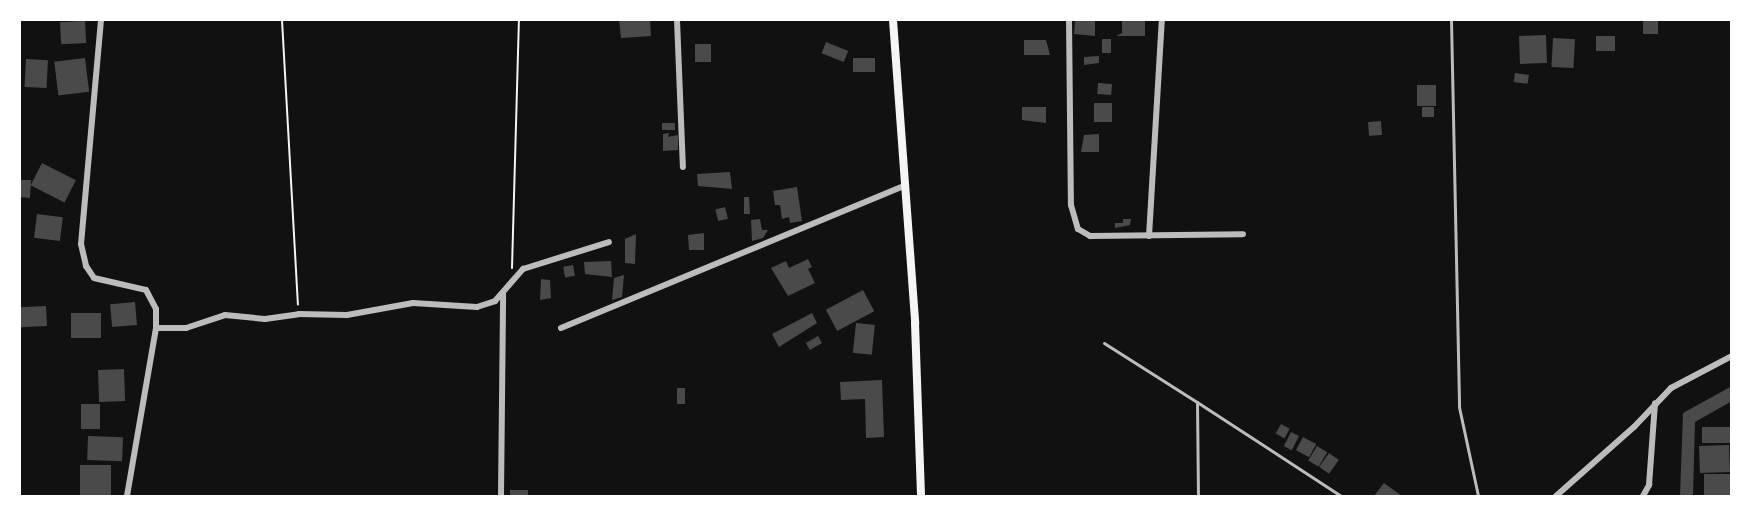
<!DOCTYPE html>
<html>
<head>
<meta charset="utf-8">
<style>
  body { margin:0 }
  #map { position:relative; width:1751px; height:516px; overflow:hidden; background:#111; font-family:"PT Sans Narrow",sans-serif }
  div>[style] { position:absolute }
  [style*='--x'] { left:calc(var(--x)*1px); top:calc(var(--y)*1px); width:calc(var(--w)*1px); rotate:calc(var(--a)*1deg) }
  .building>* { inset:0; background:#4a4a4a; transform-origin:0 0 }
  .path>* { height:2px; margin:-1px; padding:0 1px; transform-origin:1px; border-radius:1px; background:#f5f5f5 }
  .service>* { height:3px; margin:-1.5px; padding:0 1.5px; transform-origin:1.5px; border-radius:1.5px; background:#bcbcbc }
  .minor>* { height:6px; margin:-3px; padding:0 3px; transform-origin:3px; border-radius:3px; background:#bcbcbc }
  .secondary>* { height:8px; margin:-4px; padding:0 4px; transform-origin:4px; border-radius:4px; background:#f5f5f5 }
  span { translate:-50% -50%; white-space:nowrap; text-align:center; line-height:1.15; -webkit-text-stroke:6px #fff; paint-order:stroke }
  .frame { position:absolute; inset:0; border:21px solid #fff; pointer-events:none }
</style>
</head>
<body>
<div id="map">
  <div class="building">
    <div style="clip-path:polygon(619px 20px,650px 20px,651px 36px,621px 38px)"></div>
    <div style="clip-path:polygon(1095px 20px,1095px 36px,1074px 34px,1075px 21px)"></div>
    <div style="clip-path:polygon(1145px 20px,1145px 36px,1116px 36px,1122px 33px,1122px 21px)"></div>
    <div style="left:1643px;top:20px;width:15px;height:14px"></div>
    <div style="left:85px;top:21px;width:22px;height:25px;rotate:87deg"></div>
    <div style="left:1546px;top:35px;width:28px;height:27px;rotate:88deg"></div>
    <div style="left:1596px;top:36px;width:19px;height:15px"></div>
    <div style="left:1553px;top:38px;width:22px;height:29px;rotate:3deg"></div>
    <div style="left:1102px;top:39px;width:9px;height:14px"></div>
    <div style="clip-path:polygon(1024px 40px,1046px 40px,1050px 55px,1024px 55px)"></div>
    <div style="left:826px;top:42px;width:24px;height:12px;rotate:22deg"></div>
    <div style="left:695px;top:44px;width:16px;height:18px"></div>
    <div style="clip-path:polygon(1099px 56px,1099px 63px,1084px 65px,1084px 57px)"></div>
    <div style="left:85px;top:58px;width:34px;height:31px;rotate:83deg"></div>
    <div style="left:853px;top:58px;width:22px;height:14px"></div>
    <div style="left:26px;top:59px;width:22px;height:28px;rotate:3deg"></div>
    <div style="left:1515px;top:73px;width:14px;height:9px;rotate:8deg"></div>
    <div style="left:1098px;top:83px;width:14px;height:11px;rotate:4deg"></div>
    <div style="left:1417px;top:85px;width:19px;height:21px"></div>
    <div style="left:1094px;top:103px;width:18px;height:19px"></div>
    <div style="clip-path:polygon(1022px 107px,1046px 107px,1046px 123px,1022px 120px)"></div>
    <div style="left:1422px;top:107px;width:12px;height:10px"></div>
    <div style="left:1381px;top:121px;width:14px;height:13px;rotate:86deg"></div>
    <div style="left:675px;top:123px;width:7px;height:13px;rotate:90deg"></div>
    <div style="clip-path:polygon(669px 133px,668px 137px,678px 135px,678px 150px,663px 151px,663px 134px)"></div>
    <div style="clip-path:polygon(1099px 134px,1099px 152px,1081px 152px,1084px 135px)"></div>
    <div style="left:42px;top:163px;width:38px;height:25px;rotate:27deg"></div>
    <div style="clip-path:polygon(730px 172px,732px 189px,698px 186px,697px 174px)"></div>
    <div style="clip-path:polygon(20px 180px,31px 180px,30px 198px,20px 197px)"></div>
    <div style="clip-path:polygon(797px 187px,802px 221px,790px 223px,789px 217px,782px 219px,780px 205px,775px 205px,773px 191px)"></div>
    <div style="clip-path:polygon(744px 197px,749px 197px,750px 214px,744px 214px)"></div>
    <div style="left:725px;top:207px;width:12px;height:10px;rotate:76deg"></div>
    <div style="left:37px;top:214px;width:26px;height:24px;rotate:7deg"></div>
    <div style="clip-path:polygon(760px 219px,762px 230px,768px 230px,763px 238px,752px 241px,751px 220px)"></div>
    <div style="clip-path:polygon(1123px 219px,1131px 219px,1130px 225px,1115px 228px,1115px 223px,1123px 223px)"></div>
    <div style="clip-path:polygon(704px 233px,704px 250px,689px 250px,688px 235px)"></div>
    <div style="clip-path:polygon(636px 234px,635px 264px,625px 263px,625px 239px)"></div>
    <div style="clip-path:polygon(808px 259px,812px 267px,808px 269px,815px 283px,788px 296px,771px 268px,786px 261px,789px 268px)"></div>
    <div style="clip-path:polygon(611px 261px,612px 277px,585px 274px,584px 262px)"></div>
    <div style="left:573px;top:265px;width:11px;height:10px;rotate:80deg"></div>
    <div style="clip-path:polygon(624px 275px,622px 297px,612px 300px,614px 278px)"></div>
    <div style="clip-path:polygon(541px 279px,550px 280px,551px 298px,540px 300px)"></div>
    <div style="left:863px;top:290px;width:24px;height:42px;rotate:62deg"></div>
    <div style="left:135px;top:302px;width:23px;height:25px;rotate:85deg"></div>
    <div style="left:46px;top:306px;width:20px;height:26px;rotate:87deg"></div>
    <div style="left:101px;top:313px;width:25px;height:30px;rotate:90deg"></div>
    <div style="clip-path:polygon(812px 313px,817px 323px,779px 347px,772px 334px)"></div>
    <div style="left:856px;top:323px;width:19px;height:30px;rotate:6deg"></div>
    <div style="left:818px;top:336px;width:8px;height:14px;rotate:60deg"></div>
    <div style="left:124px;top:369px;width:32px;height:26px;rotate:88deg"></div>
    <div style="clip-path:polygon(882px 380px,884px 437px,866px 438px,865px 399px,841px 400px,840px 382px)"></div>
    <div style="clip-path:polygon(1732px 386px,1732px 401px,1695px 422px,1693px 496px,1680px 496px,1683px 413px)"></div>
    <div style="left:677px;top:388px;width:8px;height:16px"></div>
    <div style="left:81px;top:404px;width:19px;height:25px"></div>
    <div style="left:1281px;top:424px;width:10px;height:11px;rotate:29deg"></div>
    <div style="left:1702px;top:427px;width:28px;height:16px"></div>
    <div style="left:1291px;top:432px;width:9px;height:16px;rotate:27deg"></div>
    <div style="left:88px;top:436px;width:35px;height:24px;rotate:2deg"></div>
    <div style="left:1303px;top:437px;width:15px;height:15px;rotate:28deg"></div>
    <div style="left:1729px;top:445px;width:27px;height:30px;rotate:88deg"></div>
    <div style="left:1317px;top:446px;width:12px;height:17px;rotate:31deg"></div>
    <div style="left:1329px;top:453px;width:12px;height:17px;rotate:35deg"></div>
    <div style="left:80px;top:465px;width:31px;height:31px"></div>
    <div style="left:1704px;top:474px;width:28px;height:22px"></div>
    <div style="clip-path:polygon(1384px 483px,1402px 496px,1374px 496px)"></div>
    <div style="left:510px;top:490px;width:18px;height:6px"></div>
  </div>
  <div class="path">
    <div style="--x:282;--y:20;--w:285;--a:86.8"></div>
    <div style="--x:512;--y:268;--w:248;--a:-88.4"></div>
  </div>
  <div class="service">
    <div style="--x:1451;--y:20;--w:387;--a:88.8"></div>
    <div style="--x:1459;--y:407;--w:91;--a:77.9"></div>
    <div style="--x:1104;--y:343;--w:110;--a:32.4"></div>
    <div style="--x:1197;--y:402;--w:94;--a:89.4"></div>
    <div style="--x:1197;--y:402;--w:172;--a:33.1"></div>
  </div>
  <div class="minor">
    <div style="--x:101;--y:20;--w:225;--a:95.1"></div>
    <div style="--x:81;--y:244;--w:23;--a:77"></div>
    <div style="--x:86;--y:266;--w:14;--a:56"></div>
    <div style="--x:94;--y:278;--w:53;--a:13"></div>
    <div style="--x:146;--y:290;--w:21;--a:62"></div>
    <div style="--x:156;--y:309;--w:19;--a:90"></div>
    <div style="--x:156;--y:328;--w:170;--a:99.8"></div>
    <div style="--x:677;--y:20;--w:147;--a:87.7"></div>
    <div style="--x:1069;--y:20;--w:185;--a:89.4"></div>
    <div style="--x:1071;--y:205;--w:25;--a:74"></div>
    <div style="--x:1078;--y:229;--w:14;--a:30"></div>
    <div style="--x:1090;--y:236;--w:153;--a:-0.7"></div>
    <div style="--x:1149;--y:236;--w:216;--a:-86.6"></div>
    <div style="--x:156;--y:328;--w:30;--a:0"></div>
    <div style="--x:186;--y:328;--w:41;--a:-18.4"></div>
    <div style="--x:225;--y:315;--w:40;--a:5.7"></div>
    <div style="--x:265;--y:319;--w:34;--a:-8"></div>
    <div style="--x:299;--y:314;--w:48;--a:1.2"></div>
    <div style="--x:347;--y:315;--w:67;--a:-10.3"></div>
    <div style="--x:413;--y:303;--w:64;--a:3.6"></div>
    <div style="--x:477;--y:307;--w:19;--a:-18"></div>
    <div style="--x:495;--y:301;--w:43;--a:-48.8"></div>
    <div style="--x:523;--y:269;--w:90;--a:-17.4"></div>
    <div style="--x:561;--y:328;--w:371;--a:-22.5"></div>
    <div style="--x:501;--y:496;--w:202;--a:-89.4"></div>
    <div style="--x:1556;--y:496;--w:104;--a:-41.5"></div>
    <div style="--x:1634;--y:427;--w:54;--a:-46.5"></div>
    <div style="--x:1671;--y:388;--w:69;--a:-27.7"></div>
    <div style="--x:1643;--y:496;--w:13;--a:-61"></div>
    <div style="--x:1649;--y:485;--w:82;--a:-85.8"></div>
  </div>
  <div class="secondary">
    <div style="--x:893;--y:20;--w:304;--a:85.8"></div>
    <div style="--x:915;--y:323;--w:173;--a:88"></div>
  </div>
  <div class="frame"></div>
</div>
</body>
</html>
